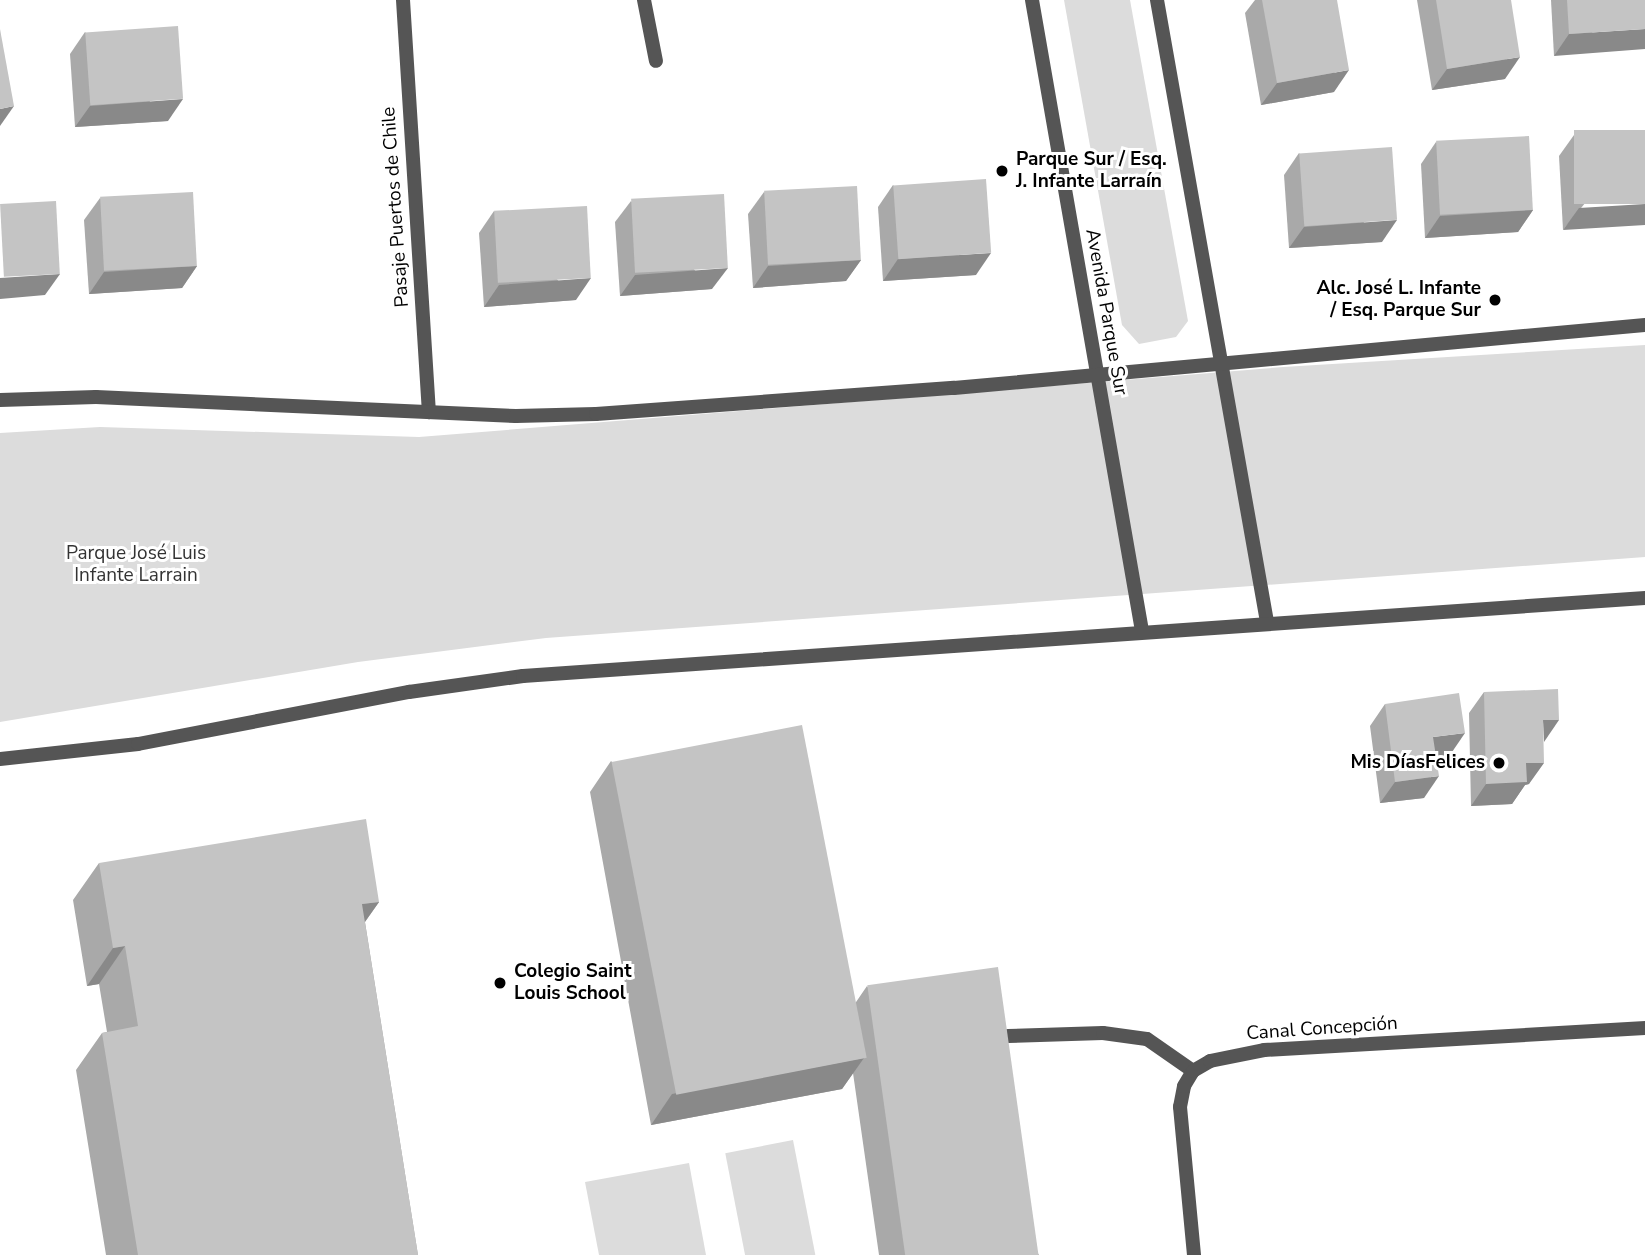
<!DOCTYPE html>
<html>
<head>
<meta charset="utf-8">
<style>
  body { margin:0 }
  #map { position:relative; width:1645px; height:1255px; overflow:hidden; background:#fff; font-family:"Nunito Sans",sans-serif }
  div>[style] { position:absolute }
  [style*='--x'] { left:calc(var(--x)*1px); top:calc(var(--y)*1px); width:calc(var(--w)*1px); rotate:calc(var(--a)*1deg) }
  .green>* { inset:0; background:#dcdcdc; transform-origin:0 0 }
  .minor>* { height:14px; margin:-7px; padding:0 7px; transform-origin:7px; border-radius:7px; background:#555 }
  .tertiary>* { height:14px; margin:-7px; padding:0 7px; transform-origin:7px; border-radius:7px; background:#555 }
  .wall>* { inset:0; background:#a9a9a9 }
  .shaded-wall>* { inset:0; background:#898989 }
  .building>* { inset:0; background:#c4c4c4; transform-origin:0 0 }
  .dots>* { width:19px; height:19px; translate:-50% -50%; box-sizing:border-box; border:4px solid #fff; border-radius:50% }
  span { translate:-50% -50%; white-space:nowrap; text-align:center; line-height:1.15; -webkit-text-stroke:6px #fff; paint-order:stroke }
  .poi-label { font-size:19px; color:#000; font-weight:700 }
  .left { translate:0 -50%; text-align:left }
  .right { translate:-100% -50%; text-align:right }
  .street-label { font-size:19px; color:#000 }
  .park-label { font-size:19px; color:#333 }
</style>
</head>
<body>
<div id="map">
  <div class="green">
    <div style="clip-path:polygon(1064px 0,1130px 0,1188px 321px,1176px 337px,1139px 344px,1122px 325px)"></div>
    <div style="clip-path:polygon(1645px 345px,1645px 557px,546px 638px,358px 662px,0 722px,0 433px,100px 427px,419px 437px,1283px 367px)"></div>
    <div style="left:793px;top:1140px;width:117px;height:69px;rotate:79deg"></div>
    <div style="clip-path:polygon(689px 1163px,706px 1255px,599px 1255px,585px 1182px)"></div>
  </div>
  <div class="minor">
    <div style="--x:403;--y:0;--w:413;--a:86.4"></div>
    <div style="--x:644;--y:0;--w:62;--a:78.9"></div>
    <div style="--x:1008;--y:1036;--w:95;--a:-1.8"></div>
    <div style="--x:1103;--y:1033;--w:44;--a:7.8"></div>
    <div style="--x:1147;--y:1039;--w:56;--a:34.8"></div>
    <div style="--x:1194;--y:1255;--w:149;--a:-95.4"></div>
    <div style="--x:1180;--y:1107;--w:21;--a:-79"></div>
    <div style="--x:1184;--y:1086;--w:17;--a:-59"></div>
    <div style="--x:1193;--y:1071;--w:20;--a:-30"></div>
    <div style="--x:1210;--y:1061;--w:55;--a:-11.5"></div>
    <div style="--x:1264;--y:1050;--w:382;--a:-3.3"></div>
  </div>
  <div class="tertiary">
    <div style="--x:1032;--y:0;--w:641;--a:80.11"></div>
    <div style="--x:1157;--y:0;--w:632;--a:79.97"></div>
    <div style="--x:0;--y:400;--w:96;--a:-1.8"></div>
    <div style="--x:96;--y:397;--w:420;--a:2.6"></div>
    <div style="--x:516;--y:416;--w:80;--a:-1.4"></div>
    <div style="--x:596;--y:414;--w:359;--a:-4.2"></div>
    <div style="--x:954;--y:388;--w:694;--a:-5.21"></div>
    <div style="--x:0;--y:759;--w:139;--a:-6.2"></div>
    <div style="--x:138;--y:744;--w:276;--a:-10.9"></div>
    <div style="--x:409;--y:692;--w:115;--a:-8"></div>
    <div style="--x:523;--y:676;--w:1125;--a:-3.98"></div>
  </div>
  <div class="wall">
    <div style="clip-path:polygon(1255px 0,1337px 0,1334px 92px,1261px 105px,1245px 13px)"></div>
    <div style="clip-path:polygon(1417px 0,1511px 0,1505px 79px,1432px 90px)"></div>
    <div style="clip-path:polygon(1551px 0,1645px 0,1554px 56px)"></div>
    <div style="clip-path:polygon(85px 32px,168px 121px,75px 127px,70px 54px)"></div>
    <div style="clip-path:polygon(1645px 130px,1563px 230px,1559px 156px,1574px 135px)"></div>
    <div style="clip-path:polygon(1436px 142px,1533px 210px,1518px 232px,1425px 238px,1421px 164px)"></div>
    <div style="clip-path:polygon(1299px 153px,1382px 242px,1289px 248px,1284px 175px)"></div>
    <div style="clip-path:polygon(893px 185px,976px 275px,883px 281px,878px 207px)"></div>
    <div style="clip-path:polygon(764px 192px,861px 260px,846px 281px,753px 288px,748px 214px)"></div>
    <div style="clip-path:polygon(100px 198px,197px 266px,182px 288px,89px 294px,84px 220px)"></div>
    <div style="clip-path:polygon(631px 201px,712px 289px,620px 296px,615px 222px)"></div>
    <div style="clip-path:polygon(494px 211px,576px 300px,484px 307px,479px 233px)"></div>
    <div style="clip-path:polygon(1484px 692px,1543px 742px,1529px 784px,1525px 785px,1512px 804px,1471px 806px,1469px 713px)"></div>
    <div style="clip-path:polygon(1385px 704px,1450px 755px,1436px 757px,1424px 798px,1380px 803px,1370px 726px)"></div>
    <div style="clip-path:polygon(611px 761px,854px 1005px,867px 986px,1039px 1255px,879px 1255px,853px 1073px,842px 1089px,651px 1125px,590px 792px)"></div>
    <div style="clip-path:polygon(99px 863px,379px 902px,365px 922px,418px 1255px,106px 1255px,76px 1070px,102px 1033px,107px 1032px,99px 984px,87px 986px,73px 900px)"></div>
  </div>
  <div class="shaded-wall">
    <div style="clip-path:polygon(1645px 29px,1645px 49px,1554px 56px,1569px 34px)"></div>
    <div style="clip-path:polygon(1520px 57px,1505px 79px,1432px 90px,1447px 69px)"></div>
    <div style="clip-path:polygon(1349px 70px,1334px 92px,1261px 105px,1277px 83px)"></div>
    <div style="clip-path:polygon(183px 99px,168px 121px,75px 127px,90px 106px)"></div>
    <div style="clip-path:polygon(14px 106px,0 126px,0 109px)"></div>
    <div style="clip-path:polygon(1645px 204px,1645px 225px,1563px 230px,1579px 208px)"></div>
    <div style="clip-path:polygon(1533px 210px,1518px 232px,1425px 238px,1440px 216px)"></div>
    <div style="clip-path:polygon(1397px 220px,1382px 242px,1289px 248px,1304px 227px)"></div>
    <div style="clip-path:polygon(991px 253px,976px 275px,883px 281px,898px 259px)"></div>
    <div style="clip-path:polygon(861px 260px,846px 281px,753px 288px,768px 266px)"></div>
    <div style="clip-path:polygon(197px 266px,182px 288px,89px 294px,104px 272px)"></div>
    <div style="clip-path:polygon(728px 268px,712px 289px,620px 296px,635px 275px)"></div>
    <div style="clip-path:polygon(60px 274px,45px 295px,0 299px,0 278px)"></div>
    <div style="clip-path:polygon(591px 278px,576px 300px,484px 307px,499px 285px)"></div>
    <div style="clip-path:polygon(1543px 720px,1559px 720px,1544px 742px)"></div>
    <div style="clip-path:polygon(1465px 733px,1450px 755px,1418px 759px,1433px 737px)"></div>
    <div style="clip-path:polygon(1526px 763px,1544px 763px,1529px 784px,1525px 785px,1512px 804px,1471px 806px,1486px 784px)"></div>
    <div style="clip-path:polygon(1439px 776px,1424px 798px,1380px 803px,1395px 782px)"></div>
    <div style="clip-path:polygon(379px 902px,352px 940px,362px 904px)"></div>
    <div style="clip-path:polygon(125px 946px,99px 984px,87px 986px,113px 948px)"></div>
    <div style="clip-path:polygon(864px 1058px,842px 1089px,651px 1125px,672px 1094px)"></div>
  </div>
  <div class="building">
    <div style="clip-path:polygon(1262px 0,1337px 0,1349px 70px,1277px 83px)"></div>
    <div style="clip-path:polygon(1436px 0,1511px 0,1520px 57px,1447px 69px)"></div>
    <div style="clip-path:polygon(1567px 0,1645px 0,1645px 29px,1569px 34px)"></div>
    <div style="left:178px;top:26px;width:73px;height:93px;rotate:86deg"></div>
    <div style="clip-path:polygon(0 29px,14px 106px,0 109px)"></div>
    <div style="left:1645px;top:130px;width:74px;height:71px;rotate:90deg"></div>
    <div style="left:1529px;top:136px;width:74px;height:93px;rotate:87deg"></div>
    <div style="left:1392px;top:147px;width:73px;height:93px;rotate:86deg"></div>
    <div style="left:986px;top:179px;width:74px;height:93px;rotate:86deg"></div>
    <div style="left:857px;top:186px;width:74px;height:93px;rotate:87deg"></div>
    <div style="left:193px;top:192px;width:74px;height:93px;rotate:87deg"></div>
    <div style="left:724px;top:194px;width:74px;height:93px;rotate:87deg"></div>
    <div style="left:56px;top:201px;width:73px;height:56px;rotate:87deg"></div>
    <div style="left:587px;top:206px;width:72px;height:93px;rotate:87deg"></div>
    <div style="clip-path:polygon(1558px 689px,1559px 720px,1543px 720px,1544px 763px,1526px 763px,1527px 782px,1486px 784px,1484px 692px)"></div>
    <div style="clip-path:polygon(1459px 693px,1465px 733px,1433px 737px,1439px 776px,1395px 782px,1385px 704px)"></div>
    <div style="left:802px;top:725px;width:339px;height:194px;rotate:79deg"></div>
    <div style="clip-path:polygon(366px 819px,379px 902px,362px 904px,418px 1255px,138px 1255px,102px 1033px,138px 1026px,125px 946px,113px 948px,99px 863px)"></div>
    <div style="left:998px;top:967px;width:291px;height:132px;rotate:82deg"></div>
  </div>
  <div class="dots">
    <div style="left:1002px;top:171px;background:#000"></div>
    <div style="left:1495px;top:300px;background:#000"></div>
    <div style="left:1499px;top:763px;background:#000"></div>
    <div style="left:500px;top:983px;background:#000"></div>
  </div>
  <div class="poi-label">
    <span class="left" style="left:1016px;top:171px">Parque Sur / Esq.<br>J. Infante Larraín</span>
    <span class="right" style="left:1481px;top:300px">Alc. José L. Infante<br>/ Esq. Parque Sur</span>
    <span class="right" style="left:1485px;top:763px">Mis DíasFelices</span>
    <span class="left" style="left:514px;top:983px">Colegio Saint<br>Louis School</span>
  </div>
  <div class="street-label">
    <span style="left:396px;top:207px;rotate:-94deg">Pasaje Puertos de Chile</span>
    <span style="left:1106px;top:312px;rotate:80deg">Avenida Parque Sur</span>
    <span style="left:1322px;top:1029px;rotate:-4deg">Canal Concepción</span>
  </div>
  <div class="park-label">
    <span style="left:136px;top:565px">Parque José Luis<br>Infante Larrain</span>
  </div>
</div>
</body>
</html>
